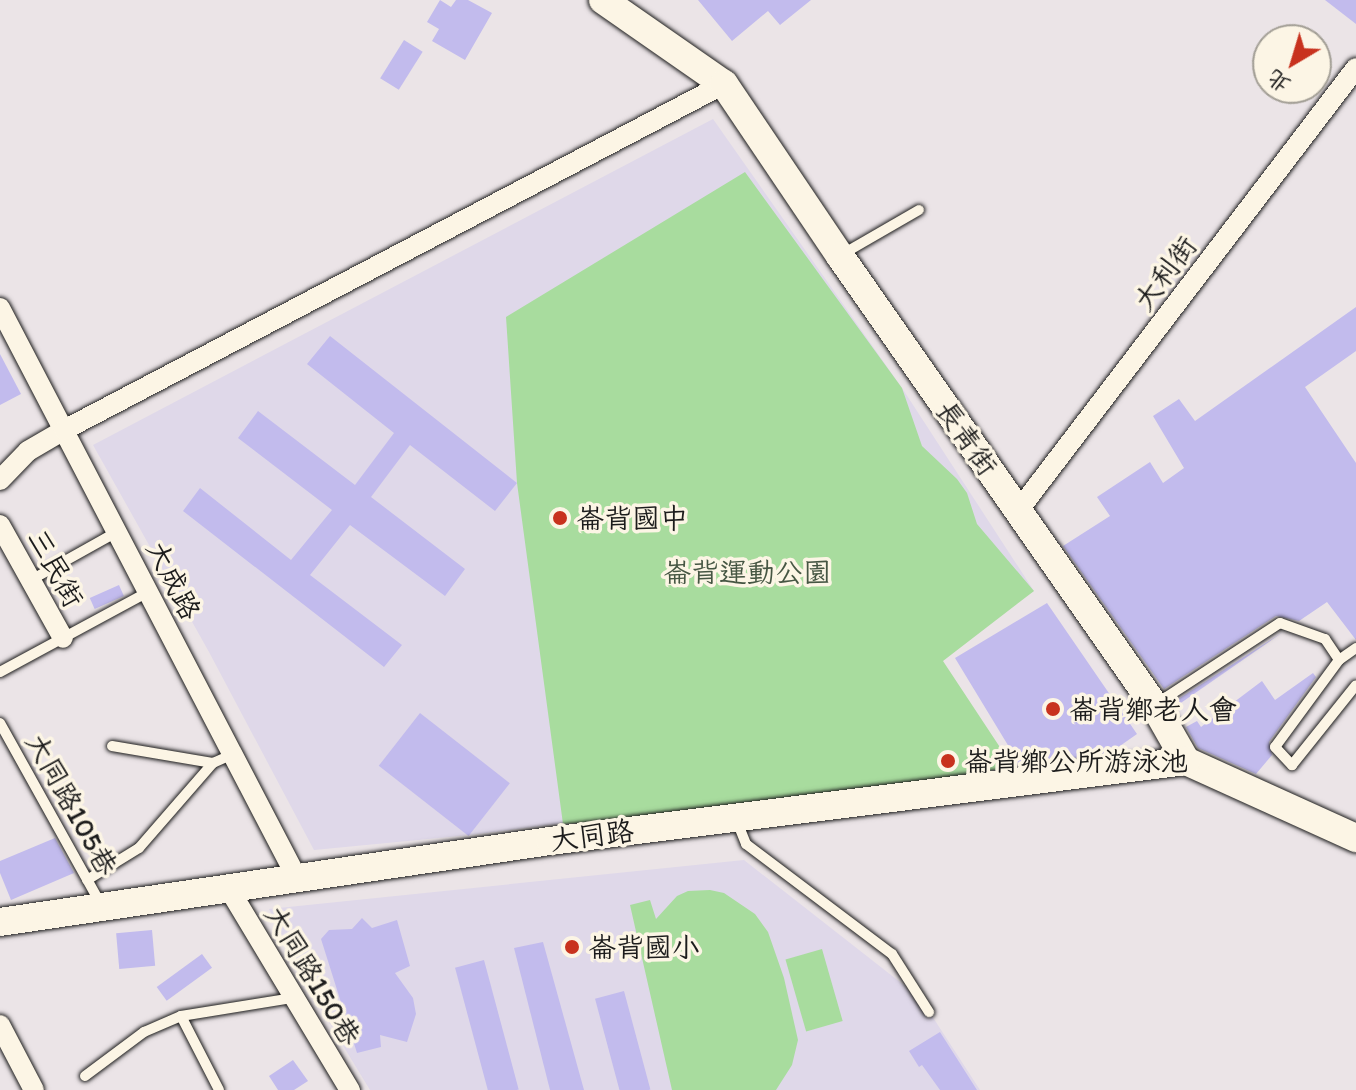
<!DOCTYPE html>
<html>
<head>
<meta charset="utf-8">
<style>
  body { margin:0 }
  #map { position:relative; width:1356px; height:1090px; overflow:hidden; background:#ebe4e7; font-family:Itim,"LXGW WenKai TC",sans-serif }
  div>[style] { position:absolute }
  [style*='--x'] { left:calc(var(--x)*1px); top:calc(var(--y)*1px); width:calc(var(--w)*1px); rotate:calc(var(--a)*1deg) }
  .built>* { inset:0; background:#dfd8e9 }
  .green>* { inset:0; background:#a8dc9e; transform-origin:0 0 }
  .building>* { inset:0; background:#c2bbed; transform-origin:0 0 }
  .roads { filter:drop-shadow(0 0 2px #1c1c1c) drop-shadow(0 0 2px #1c1c1c) }
  .lane>* { height:10px; margin:-5px; padding:0 5px; transform-origin:5px; border-radius:5px; background:#fcf5e5 }
  .street>* { height:20px; margin:-10px; padding:0 10px; transform-origin:10px; border-radius:10px; background:#fcf5e5 }
  .secondary>* { height:28px; margin:-14px; padding:0 14px; transform-origin:14px; border-radius:14px; background:#fcf5e5 }
  .dots>* { width:22px; height:22px; translate:-50% -50%; box-sizing:border-box; border:4px solid #fcf5e5; border-radius:50% }
  span { translate:-50% -50%; white-space:nowrap; text-align:center; line-height:1.15; -webkit-text-stroke:7px #fcf5e5; paint-order:stroke }
  .street-label { font-size:28px; color:#1c1c1c }
  .poi-label { font-size:28px; color:#1c1c1c }
  .left { translate:0 -50%; text-align:left }
  .park-label { font-size:28px; color:#465643 }
  .north { position:absolute; left:1252px; top:24px; width:80px; height:80px; box-sizing:border-box; background:#fcf5e5; border:2px solid #a29e95; border-radius:50%; rotate:218deg; font-size:22px; font-weight:700; line-height:32px; text-align:center; color:#1c1c1c }
  .north::after { content:''; display:block; margin:auto; width:28px; height:36px; background:#c8321e; clip-path:polygon(50% 0,100% 100%,50% 72%,0 100%) }
</style>
</head>
<body>
<div id="map">
  <div class="built">
    <div style="clip-path:polygon(713px 119px,902px 388px,1034px 591px,943px 634px,791px 794px,470px 835px,314px 850px,209px 652px,93px 445px)"></div>
    <div style="clip-path:polygon(744px 860px,905px 986px,932px 1016px,980px 1090px,370px 1090px,308px 988px,269px 909px)"></div>
  </div>
  <div class="green">
    <div style="clip-path:polygon(745px 172px,902px 388px,922px 446px,957px 479px,967px 493px,977px 524px,1034px 591px,943px 661px,1013px 767px,700px 815px,563px 824px,517px 483px,506px 317px)"></div>
    <div style="clip-path:polygon(710px 890px,724px 893px,755px 914px,768px 932px,784px 978px,798px 1040px,792px 1065px,776px 1090px,672px 1090px,630px 905px,650px 900px,656px 919px,677px 896px,688px 891px)"></div>
    <div style="left:822px;top:949px;width:75px;height:38px;rotate:74deg"></div>
  </div>
  <div class="building">
    <div style="clip-path:polygon(440px 0,451px 7px,456px 0,468px 0,492px 13px,465px 60px,432px 41px,439px 29px,427px 22px)"></div>
    <div style="clip-path:polygon(698px 0,811px 0,780px 25px,768px 11px,732px 41px)"></div>
    <div style="clip-path:polygon(1325px 0,1356px 0,1356px 24px)"></div>
    <div style="left:404px;top:40px;width:22px;height:45px;rotate:32deg"></div>
    <div style="clip-path:polygon(1356px 307px,1356px 351px,1305px 387px,1356px 463px,1356px 640px,1327px 602px,1299px 621px,1276px 616px,1164px 689px,1063px 546px,1110px 516px,1097px 497px,1150px 462px,1163px 483px,1184px 468px,1153px 416px,1179px 399px,1195px 421px)"></div>
    <div style="clip-path:polygon(330px 336px,517px 483px,495px 511px,410px 445px,371px 497px,465px 569px,445px 596px,350px 525px,310px 575px,402px 645px,384px 667px,183px 511px,200px 488px,291px 560px,332px 510px,238px 438px,258px 411px,355px 485px,394px 433px,307px 364px)"></div>
    <div style="clip-path:polygon(0 354px,21px 394px,0 405px)"></div>
    <div style="left:119px;top:585px;width:12px;height:32px;rotate:66deg"></div>
    <div style="clip-path:polygon(1047px 603px,1137px 734px,1117px 748px,1120px 752px,1020px 765px,955px 658px)"></div>
    <div style="clip-path:polygon(1283px 632px,1175px 707px,1172px 703px)"></div>
    <div style="clip-path:polygon(1313px 673px,1316px 677px,1269px 742px,1272px 755px,1256px 774px,1198px 748px,1186px 727px,1197px 721px,1201px 727px,1262px 681px,1275px 700px)"></div>
    <div style="left:420px;top:713px;width:114px;height:67px;rotate:38deg"></div>
    <div style="clip-path:polygon(55px 838px,74px 873px,11px 900px,0 873px,0 861px)"></div>
    <div style="clip-path:polygon(362px 918px,372px 928px,397px 920px,410px 966px,395px 973px,413px 998px,416px 1014px,407px 1042px,380px 1035px,381px 1047px,357px 1053px,321px 939px,329px 930px,352px 929px)"></div>
    <div style="left:152px;top:930px;width:36px;height:36px;rotate:85deg"></div>
    <div style="clip-path:polygon(543px 942px,584px 1090px,550px 1090px,514px 948px)"></div>
    <div style="left:202px;top:954px;width:17px;height:56px;rotate:54deg"></div>
    <div style="left:484px;top:960px;width:134px;height:30px;rotate:75deg"></div>
    <div style="left:624px;top:991px;width:102px;height:30px;rotate:75deg"></div>
    <div style="clip-path:polygon(940px 1032px,977px 1090px,940px 1090px,922px 1065px,919px 1067px,909px 1051px)"></div>
    <div style="clip-path:polygon(293px 1060px,308px 1081px,294px 1090px,278px 1090px,269px 1076px)"></div>
  </div>
  <div class="roads">
    <div class="lane">
      <div style="--x:841;--y:255;--w:90;--a:-30"></div>
      <div style="--x:31;--y:580;--w:98;--a:-29.2"></div>
      <div style="--x:1356;--y:648;--w:21;--a:145"></div>
      <div style="--x:1339;--y:660;--w:108;--a:126.3"></div>
      <div style="--x:1275;--y:747;--w:25;--a:47"></div>
      <div style="--x:1292;--y:765;--w:102;--a:-51.3"></div>
      <div style="--x:0;--y:672;--w:168;--a:-28.4"></div>
      <div style="--x:1156;--y:704;--w:148;--a:-33.2"></div>
      <div style="--x:1280;--y:623;--w:48;--a:19.6"></div>
      <div style="--x:1325;--y:639;--w:25;--a:56"></div>
      <div style="--x:0;--y:723;--w:206;--a:60.9"></div>
      <div style="--x:112;--y:746;--w:102;--a:9.6"></div>
      <div style="--x:736;--y:819;--w:27;--a:68"></div>
      <div style="--x:746;--y:844;--w:183;--a:37"></div>
      <div style="--x:892;--y:954;--w:69;--a:57.5"></div>
      <div style="--x:87;--y:880;--w:61;--a:-31.6"></div>
      <div style="--x:139;--y:848;--w:113;--a:-49"></div>
      <div style="--x:213;--y:763;--w:22;--a:-24"></div>
      <div style="--x:181;--y:1016;--w:83;--a:62.8"></div>
      <div style="--x:85;--y:1076;--w:74;--a:-36.7"></div>
      <div style="--x:144;--y:1032;--w:40;--a:-23.4"></div>
      <div style="--x:181;--y:1016;--w:112;--a:-9.2"></div>
    </div>
    <div class="street">
      <div style="--x:0;--y:308;--w:643;--a:62.48"></div>
      <div style="--x:0;--y:480;--w:40;--a:-46"></div>
      <div style="--x:28;--y:451;--w:42;--a:-30.3"></div>
      <div style="--x:64;--y:430;--w:745;--a:-27.67"></div>
      <div style="--x:1018;--y:511;--w:557;--a:-52.66"></div>
      <div style="--x:0;--y:525;--w:129;--a:60.9"></div>
      <div style="--x:229;--y:889;--w:235;--a:59"></div>
      <div style="--x:0;--y:1025;--w:73;--a:62.4"></div>
    </div>
    <div class="secondary">
      <div style="--x:603;--y:0;--w:147;--a:34.8"></div>
      <div style="--x:724;--y:84;--w:207;--a:56"></div>
      <div style="--x:840;--y:256;--w:548;--a:55.03"></div>
      <div style="--x:1154;--y:705;--w:64;--a:60.3"></div>
      <div style="--x:1186;--y:761;--w:187;--a:24.4"></div>
      <div style="--x:0;--y:922;--w:556;--a:-8.38"></div>
      <div style="--x:550;--y:841;--w:641;--a:-7.17"></div>
    </div>
  </div>
  <div class="dots">
    <div style="left:560px;top:518px;background:#c8321e"></div>
    <div style="left:1053px;top:709px;background:#c8321e"></div>
    <div style="left:948px;top:761px;background:#c8321e"></div>
    <div style="left:572px;top:947px;background:#c8321e"></div>
  </div>
  <div class="street-label">
    <span style="left:1165px;top:273px;rotate:-53deg">大利街</span>
    <span style="left:967px;top:438px;rotate:55deg">長青街</span>
    <span style="left:56px;top:568px;rotate:61deg">三民街</span>
    <span style="left:174px;top:580px;rotate:63deg">大成路</span>
    <span style="left:72px;top:804px;rotate:61deg">大同路105巷</span>
    <span style="left:592px;top:835px;rotate:-7deg">大同路</span>
    <span style="left:313px;top:975px;rotate:59deg">大同路150巷</span>
  </div>
  <div class="poi-label">
    <span class="left" style="left:576px;top:518px">崙背國中</span>
    <span class="left" style="left:1069px;top:709px">崙背鄉老人會</span>
    <span class="left" style="left:964px;top:761px">崙背鄉公所游泳池</span>
    <span class="left" style="left:588px;top:947px">崙背國小</span>
  </div>
  <div class="park-label">
    <span style="left:747px;top:572px">崙背運動公園</span>
  </div>
  <div class="north">北</div>
</div>
</body>
</html>
